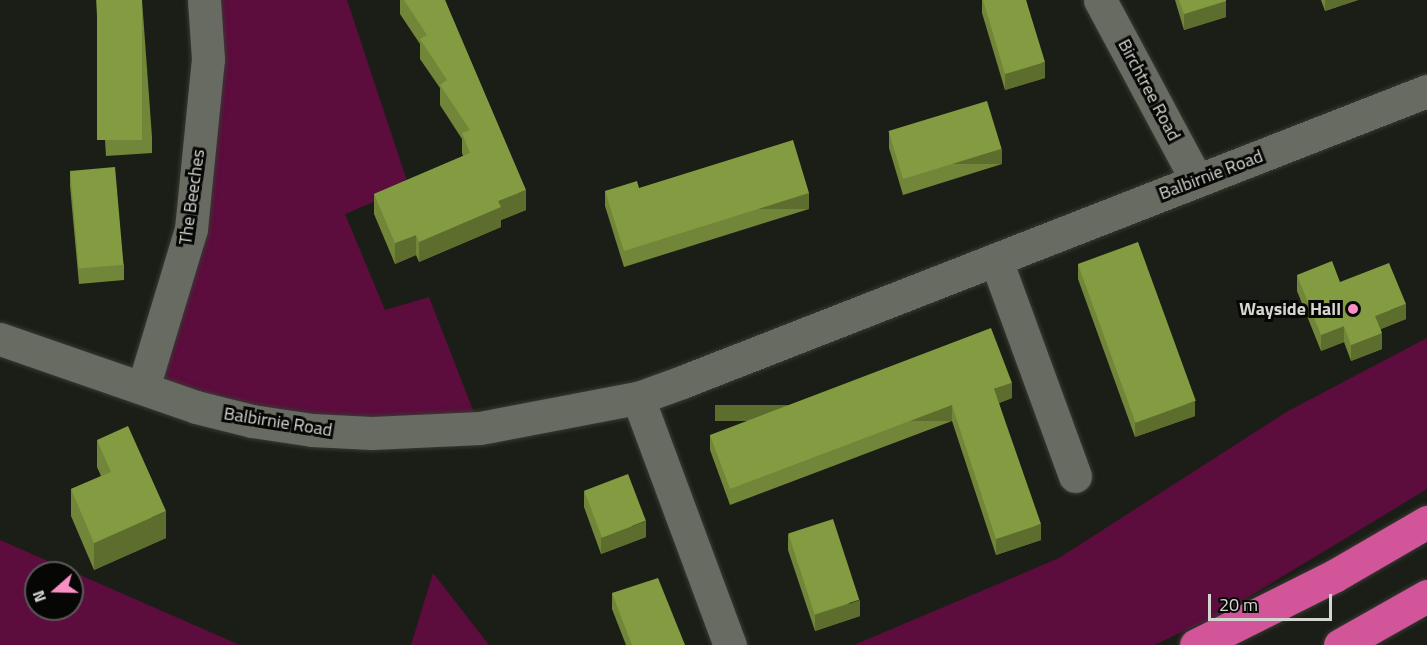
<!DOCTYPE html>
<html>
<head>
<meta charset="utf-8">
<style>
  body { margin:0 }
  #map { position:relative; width:1427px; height:645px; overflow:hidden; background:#1b1e16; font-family:"Titillium Web",sans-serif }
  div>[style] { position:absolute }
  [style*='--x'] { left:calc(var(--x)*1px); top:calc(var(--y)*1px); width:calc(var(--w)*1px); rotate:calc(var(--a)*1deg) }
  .green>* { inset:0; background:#5c0c3d }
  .roads { filter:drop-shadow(0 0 2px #383934) drop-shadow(0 0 2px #383934) }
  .street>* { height:33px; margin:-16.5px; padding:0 16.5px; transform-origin:16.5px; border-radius:16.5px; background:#686b62 }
  .highway>* { height:33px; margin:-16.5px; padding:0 16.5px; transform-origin:16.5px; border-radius:16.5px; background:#d15598 }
  .wall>* { inset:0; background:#718638 }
  .shaded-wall>* { inset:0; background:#5c6d2e; transform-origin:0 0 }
  .building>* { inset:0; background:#839c41; transform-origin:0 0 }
  .dots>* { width:16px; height:16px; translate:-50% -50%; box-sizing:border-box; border:3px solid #060705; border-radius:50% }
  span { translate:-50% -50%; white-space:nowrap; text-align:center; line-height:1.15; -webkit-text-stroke:6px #060705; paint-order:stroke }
  .street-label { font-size:18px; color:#d5d6d1 }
  .poi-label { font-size:18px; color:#d5d6d1; font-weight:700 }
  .right { translate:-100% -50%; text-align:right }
  .north { position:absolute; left:24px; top:561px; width:60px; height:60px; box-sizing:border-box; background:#060705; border:2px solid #595a57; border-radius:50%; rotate:250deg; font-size:16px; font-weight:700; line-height:24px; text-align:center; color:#d5d6d1 }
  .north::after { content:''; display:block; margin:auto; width:21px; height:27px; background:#fb8fc5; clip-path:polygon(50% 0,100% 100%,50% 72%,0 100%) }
  .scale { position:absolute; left:1208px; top:594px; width:124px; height:27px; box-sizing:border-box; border:3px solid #d5d6d1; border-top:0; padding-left:8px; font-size:18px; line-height:21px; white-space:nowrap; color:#d5d6d1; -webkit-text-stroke:4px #060705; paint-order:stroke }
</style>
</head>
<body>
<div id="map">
  <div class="green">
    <div style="clip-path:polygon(204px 0,347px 0,409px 187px,345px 214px,385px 310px,429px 297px,480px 428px,372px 433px,143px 388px,191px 229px)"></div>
    <div style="clip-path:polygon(1427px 338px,1427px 489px,1219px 615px,1154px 645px,854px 645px,1059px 558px,1288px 411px)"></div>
    <div style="clip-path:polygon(evenodd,0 540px,169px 614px,240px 645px,0 645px,0 540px,36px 573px,72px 573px,72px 609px,36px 609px,36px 573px)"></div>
    <div style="clip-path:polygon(433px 573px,489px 645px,411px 645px)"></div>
  </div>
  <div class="roads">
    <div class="street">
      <div style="--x:1100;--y:0;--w:205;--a:61.8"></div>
      <div style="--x:996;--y:260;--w:230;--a:69.9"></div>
      <div style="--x:0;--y:339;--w:207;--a:19.1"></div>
      <div style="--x:196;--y:407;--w:58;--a:14"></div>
      <div style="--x:252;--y:421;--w:61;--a:8.5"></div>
      <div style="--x:312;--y:430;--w:60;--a:2.9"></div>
      <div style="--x:372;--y:433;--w:108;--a:-2.7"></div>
      <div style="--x:480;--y:428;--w:161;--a:-10.8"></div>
      <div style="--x:638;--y:398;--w:47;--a:-20"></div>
      <div style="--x:682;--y:382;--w:800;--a:-21.34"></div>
      <div style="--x:143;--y:388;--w:166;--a:-73.2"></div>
      <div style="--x:191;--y:229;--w:171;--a:-84.3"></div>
      <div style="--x:208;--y:59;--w:59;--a:-93.9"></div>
      <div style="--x:638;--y:398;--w:264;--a:69.6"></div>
    </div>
    <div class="highway">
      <div style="--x:1196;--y:645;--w:154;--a:-26.6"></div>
      <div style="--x:1334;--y:576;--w:108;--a:-30.1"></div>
      <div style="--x:1340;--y:645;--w:100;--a:-29.4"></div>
    </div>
  </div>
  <div class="wall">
    <div style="clip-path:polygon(96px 0,142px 0,152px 137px,152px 153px,106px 156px)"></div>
    <div style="clip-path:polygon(400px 0,445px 0,526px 210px,501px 220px,501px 227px,419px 262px,416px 255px,395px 264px,374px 214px,374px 194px,463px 156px,462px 153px,462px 139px,440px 105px,440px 88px,420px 59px,420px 44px,400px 14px)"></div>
    <div style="clip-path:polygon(982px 0,1026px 0,1045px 78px,1005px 90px,982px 13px)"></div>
    <div style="clip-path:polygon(1175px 0,1226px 0,1226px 17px,1184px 30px)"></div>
    <div style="clip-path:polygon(1321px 0,1358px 0,1325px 11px)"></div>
    <div style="clip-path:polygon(889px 132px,1002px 164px,903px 195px,889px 148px)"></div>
    <div style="clip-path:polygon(70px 170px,124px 265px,124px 280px,79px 284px,70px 186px)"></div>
    <div style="clip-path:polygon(639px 188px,809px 209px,624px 267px,605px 206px,605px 191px)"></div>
    <div style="clip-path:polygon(1078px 264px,1195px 416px,1135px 437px,1078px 279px)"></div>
    <div style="clip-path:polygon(1297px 275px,1340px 282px,1406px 319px,1381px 329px,1382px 349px,1351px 361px,1344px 342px,1321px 351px,1297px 291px)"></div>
    <div style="clip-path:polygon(1012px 398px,999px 403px,1041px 540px,996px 555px,952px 421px,730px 505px,710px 450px,710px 435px)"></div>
    <div style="clip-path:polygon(97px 440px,166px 538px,94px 570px,71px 516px,71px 489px,101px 476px,97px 467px)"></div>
    <div style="clip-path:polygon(584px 491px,646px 537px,601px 554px,584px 507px)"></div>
    <div style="clip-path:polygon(788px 534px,860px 616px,815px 631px,788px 550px)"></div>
    <div style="clip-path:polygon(612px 593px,685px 645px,626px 645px,612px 609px)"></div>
  </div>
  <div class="shaded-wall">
    <div style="clip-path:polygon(1325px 0,1358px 0,1325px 11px)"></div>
    <div style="clip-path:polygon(1226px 1px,1226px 17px,1184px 30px,1184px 14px)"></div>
    <div style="clip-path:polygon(1045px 62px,1045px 78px,1005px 90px,1005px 74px)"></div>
    <div style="left:1002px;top:149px;width:15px;height:104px;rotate:90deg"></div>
    <div style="clip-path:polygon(526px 190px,526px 210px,501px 220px,501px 227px,419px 262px,419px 242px,498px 201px)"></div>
    <div style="left:809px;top:193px;width:16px;height:194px;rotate:90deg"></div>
    <div style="clip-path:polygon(416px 235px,416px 255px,395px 264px,395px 243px)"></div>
    <div style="clip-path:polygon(1406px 304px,1406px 319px,1375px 331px,1375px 316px)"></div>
    <div style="clip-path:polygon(1344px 326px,1344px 342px,1321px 351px,1321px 335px)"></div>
    <div style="clip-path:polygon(1382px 333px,1382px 349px,1351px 361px,1351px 345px)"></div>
    <div style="clip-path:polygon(1012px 383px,1012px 398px,994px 405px,994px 389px)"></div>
    <div style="clip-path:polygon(1195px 401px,1195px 416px,1135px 437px,1135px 422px)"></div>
    <div style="left:952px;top:405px;width:16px;height:237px;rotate:90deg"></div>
    <div style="clip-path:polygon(166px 511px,166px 538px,94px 570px,94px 543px)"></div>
    <div style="clip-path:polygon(646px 521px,646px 537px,601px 554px,601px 538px)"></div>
    <div style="clip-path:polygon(1041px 524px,1041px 540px,996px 555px,996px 539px)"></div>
    <div style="clip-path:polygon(860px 600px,860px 616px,815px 631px,815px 615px)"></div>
  </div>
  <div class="building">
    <div style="left:97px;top:0;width:45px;height:140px"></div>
    <div style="clip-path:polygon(404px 0,445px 0,526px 190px,498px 201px,501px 207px,419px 242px,416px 235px,395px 243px,374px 194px,470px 153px,462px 133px,470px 130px,440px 85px,447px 80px,420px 39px,427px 35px)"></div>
    <div style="clip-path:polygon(983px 0,1026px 0,1045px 62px,1005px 74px)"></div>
    <div style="clip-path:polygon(1179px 0,1226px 0,1226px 1px,1184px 14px)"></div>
    <div style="left:987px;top:101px;width:50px;height:103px;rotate:73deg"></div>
    <div style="clip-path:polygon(793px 140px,809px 193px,624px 251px,605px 191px,637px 181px,639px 188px)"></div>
    <div style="left:115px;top:167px;width:98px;height:45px;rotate:85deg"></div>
    <div style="left:1138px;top:242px;width:169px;height:64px;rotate:70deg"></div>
    <div style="clip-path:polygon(1332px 261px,1340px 282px,1389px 263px,1406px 304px,1375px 316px,1382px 333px,1351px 345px,1344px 326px,1321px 335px,1297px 275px)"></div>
    <div style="clip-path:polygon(991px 328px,1012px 383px,994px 389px,1041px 524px,996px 539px,952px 405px,730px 489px,710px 435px)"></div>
    <div style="clip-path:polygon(128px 426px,166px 511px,94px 543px,71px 489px,111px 472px,97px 440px)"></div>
    <div style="left:628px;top:474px;width:50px;height:47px;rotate:69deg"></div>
    <div style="left:833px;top:519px;width:85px;height:47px;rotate:72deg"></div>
    <div style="clip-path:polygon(658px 578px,685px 645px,632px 645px,612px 593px)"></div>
  </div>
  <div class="dots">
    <div style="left:1353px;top:309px;background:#fb8fc5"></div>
  </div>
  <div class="street-label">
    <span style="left:1149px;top:90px;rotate:62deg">Birchtree Road</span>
    <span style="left:1211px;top:175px;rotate:-21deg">Balbirnie Road</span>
    <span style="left:192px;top:197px;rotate:-82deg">The Beeches</span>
    <span style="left:278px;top:422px;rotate:9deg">Balbirnie Road</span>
  </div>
  <div class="poi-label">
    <span class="right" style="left:1341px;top:309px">Wayside Hall</span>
  </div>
  <div class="north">N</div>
  <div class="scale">20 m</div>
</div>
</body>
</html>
